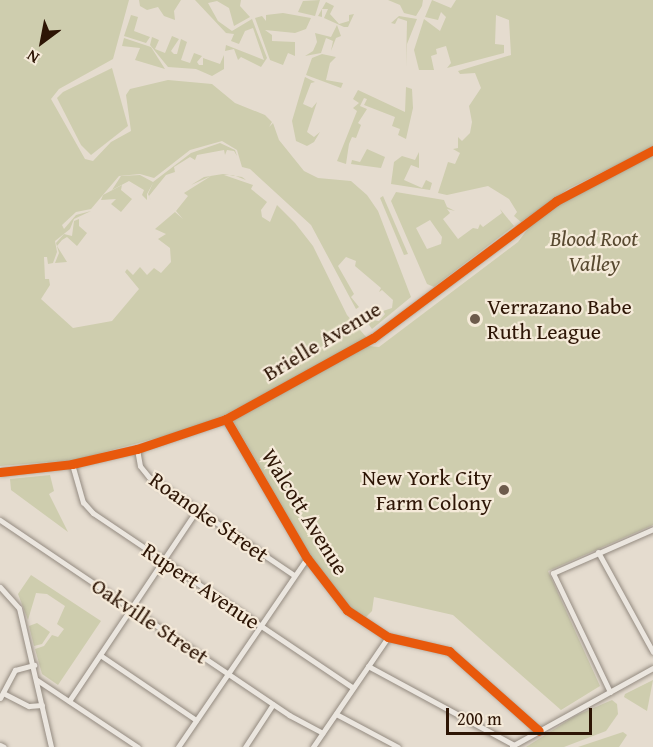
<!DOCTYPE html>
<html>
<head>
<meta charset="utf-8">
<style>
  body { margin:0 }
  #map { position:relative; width:653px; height:747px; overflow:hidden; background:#e5dccf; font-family:"Gentium Book Plus",serif }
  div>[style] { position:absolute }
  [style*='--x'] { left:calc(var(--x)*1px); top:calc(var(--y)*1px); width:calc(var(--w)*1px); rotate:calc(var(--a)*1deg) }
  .green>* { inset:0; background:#cecdae }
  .roads { filter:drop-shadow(0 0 2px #948b81) drop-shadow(0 0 2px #948b81) }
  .minor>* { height:5px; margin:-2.5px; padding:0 2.5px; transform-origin:2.5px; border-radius:2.5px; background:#ebe6df }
  .cycleway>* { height:9px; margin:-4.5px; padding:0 4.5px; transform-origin:4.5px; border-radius:4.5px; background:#e8590c }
  .dots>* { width:16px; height:16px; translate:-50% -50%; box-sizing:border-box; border:3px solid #f5ead9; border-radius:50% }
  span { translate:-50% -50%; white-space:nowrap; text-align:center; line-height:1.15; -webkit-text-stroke:4.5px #f5ead9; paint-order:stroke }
  .park-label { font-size:22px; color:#584930; font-style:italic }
  .poi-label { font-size:22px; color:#2d1505 }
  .left { translate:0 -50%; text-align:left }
  .right { translate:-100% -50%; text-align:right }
  .street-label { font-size:22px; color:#2d1505 }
  .north { position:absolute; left:12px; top:12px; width:60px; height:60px; -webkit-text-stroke:4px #f5ead9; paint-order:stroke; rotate:212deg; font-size:16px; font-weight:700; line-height:24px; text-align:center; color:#2d1505 }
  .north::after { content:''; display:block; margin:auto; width:21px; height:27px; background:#2d1505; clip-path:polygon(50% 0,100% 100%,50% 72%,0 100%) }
  .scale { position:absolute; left:446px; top:708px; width:146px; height:27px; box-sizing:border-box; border:3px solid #2d1505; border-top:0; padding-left:8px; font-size:18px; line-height:21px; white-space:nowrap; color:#2d1505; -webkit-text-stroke:4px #f5ead9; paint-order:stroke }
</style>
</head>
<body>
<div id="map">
  <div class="green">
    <div style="clip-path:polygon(0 0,129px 0,113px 59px,59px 89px,51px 99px,85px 159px,93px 161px,111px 142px,131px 131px,126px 95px,130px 89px,168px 80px,212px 84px,235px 103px,265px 115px,272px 122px,269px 127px,273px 123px,279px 140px,304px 171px,318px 178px,351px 181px,367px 195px,378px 211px,411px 297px,372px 329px,361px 314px,367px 309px,364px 313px,372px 320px,379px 321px,385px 314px,383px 311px,392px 308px,393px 300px,382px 290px,379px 292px,381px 288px,355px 266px,356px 261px,346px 257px,338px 266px,354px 294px,351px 297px,359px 307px,362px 305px,356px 309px,311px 225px,250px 169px,242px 167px,237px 150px,222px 141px,190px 150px,154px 178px,140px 174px,119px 176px,91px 209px,76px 212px,62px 225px,64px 229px,76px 215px,91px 211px,74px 219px,70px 229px,55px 241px,57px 252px,53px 263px,48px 264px,47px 257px,44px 257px,45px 279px,49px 279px,50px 285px,41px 299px,73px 328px,112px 321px,139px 289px,125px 272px,127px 269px,133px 275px,140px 267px,147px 275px,154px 268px,161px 273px,171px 262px,170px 248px,158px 239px,166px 234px,155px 229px,175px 212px,183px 219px,176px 211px,188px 196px,184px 193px,211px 176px,191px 185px,204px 177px,223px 174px,242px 177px,246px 180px,233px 175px,224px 175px,253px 185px,251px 189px,267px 202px,261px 210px,262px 217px,270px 222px,277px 205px,295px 223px,313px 246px,347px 315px,367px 338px,225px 415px,176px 433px,75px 460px,0 466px)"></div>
    <div style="clip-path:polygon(139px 0,181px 0,174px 11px,175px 20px,164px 16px,158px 7px,147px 10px,140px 6px)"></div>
    <div style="clip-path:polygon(195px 0,241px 0,240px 6px,250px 17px,234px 26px,229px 8px,217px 1px,208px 3px,218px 21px,232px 31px,252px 19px,267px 58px,261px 67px,241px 57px,238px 60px,234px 49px,225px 51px,226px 45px,264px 60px,253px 28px,245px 31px,239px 44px,231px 41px,234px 34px,226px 33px)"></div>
    <div style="clip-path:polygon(320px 0,315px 16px,298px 12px,303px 1px)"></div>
    <div style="clip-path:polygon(388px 0,423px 0,422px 6px,416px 16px,404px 13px,400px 5px)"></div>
    <div style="clip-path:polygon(432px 0,451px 8px,456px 0,653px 0,653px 147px,568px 189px,521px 222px,514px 216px,517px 212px,509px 199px,488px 186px,447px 195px,438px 193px,448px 162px,455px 164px,460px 153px,453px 149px,458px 148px,458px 137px,462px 141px,470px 133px,472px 122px,469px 106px,481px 88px,475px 73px,460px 74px,458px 71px,511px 55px,509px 20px,496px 15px,495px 44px,504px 45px,504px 53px,447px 68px,451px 63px,446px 46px,436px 49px,437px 54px,431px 56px,434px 70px,419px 70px,414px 50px,424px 19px,440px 31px,446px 17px,441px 12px,438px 20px,425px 17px)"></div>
    <div style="clip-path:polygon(326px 2px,334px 6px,330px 14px,339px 24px,349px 21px,349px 15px,354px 14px,348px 27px,344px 27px,324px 18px,328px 9px,322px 9px,322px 17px,318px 16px)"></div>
    <div style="clip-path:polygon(283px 13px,311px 18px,306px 29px,295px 33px,265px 30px,272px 35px,272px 41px,295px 42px,295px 56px,288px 53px,283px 65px,270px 60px,255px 18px,262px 16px,266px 21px,266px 15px)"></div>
    <div style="clip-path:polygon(131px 15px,138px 17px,134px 31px,150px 37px,146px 43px,124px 36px)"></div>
    <div style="clip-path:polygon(399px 16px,417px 19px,407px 44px,406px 68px,407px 21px,398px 18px,395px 24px,391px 23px)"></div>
    <div style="clip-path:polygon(337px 25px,341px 36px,336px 38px,331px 51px,333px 41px,326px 38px,321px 53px,305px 56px,313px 51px,317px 42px,315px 33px,331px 37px)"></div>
    <div style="clip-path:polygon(172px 36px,179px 39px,171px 51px,174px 54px,177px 54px,181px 39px,187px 42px,181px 60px,190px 63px,194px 53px,202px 56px,197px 62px,199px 65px,203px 65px,203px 58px,220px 64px,224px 55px,224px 69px,212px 76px,196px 69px,168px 67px,150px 45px,152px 37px,159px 40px,155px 49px,165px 53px)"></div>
    <div style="clip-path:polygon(124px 38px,151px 47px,165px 69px,135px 60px,140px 48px,122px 46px)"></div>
    <div style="clip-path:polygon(322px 54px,336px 57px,330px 63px,326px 80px,343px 83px,341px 88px,306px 75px,312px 58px)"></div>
    <div style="clip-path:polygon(112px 68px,128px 126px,91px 155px,81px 145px,57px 98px,63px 92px)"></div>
    <div style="clip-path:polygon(305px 77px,315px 82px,311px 83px,303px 104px,312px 108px,317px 102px,307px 132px,314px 137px,320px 132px,314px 142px,307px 146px,296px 141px,292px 121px)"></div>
    <div style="clip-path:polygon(406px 87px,412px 89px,413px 108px,406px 139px,398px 135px,400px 129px,392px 126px,395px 117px,364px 105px,367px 99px,364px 98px,360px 106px,367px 109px,358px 123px,361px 125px,356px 138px,352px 137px,349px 144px,346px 164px,337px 161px,357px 111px,353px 108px,359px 103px,353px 99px,358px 90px,405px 112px)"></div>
    <div style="clip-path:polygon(220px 143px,235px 150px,237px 156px,234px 151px,227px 150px,225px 155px,224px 150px,197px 155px,195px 160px,190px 157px,174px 167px,175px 172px,166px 175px,149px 196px,152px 203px,148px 194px,153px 183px,147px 194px,147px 200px,142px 195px,144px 190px,129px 181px,112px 190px,121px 176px,140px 175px,153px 182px,191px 153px)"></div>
    <div style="clip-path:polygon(367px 149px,385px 157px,381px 168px,351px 164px,352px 160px,360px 162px)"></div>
    <div style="clip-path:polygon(419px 152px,419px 168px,411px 165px,404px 180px,422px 188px,426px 180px,432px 183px,430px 190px,391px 184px,394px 162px,402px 156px,415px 160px)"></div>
    <div style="clip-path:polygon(653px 154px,653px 525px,548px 571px,600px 686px,561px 710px,453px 615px,374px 597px,372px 611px,366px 617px,352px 609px,311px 556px,233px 421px,353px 354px,368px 346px,379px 347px,518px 242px,535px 219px,564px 199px)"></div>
    <div style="clip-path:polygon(122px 185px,121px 190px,132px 199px,121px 212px,111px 204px,116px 199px,101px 200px,103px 195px)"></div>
    <div style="clip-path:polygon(evenodd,396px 192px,444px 200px,447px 207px,455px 211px,447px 209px,450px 213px,443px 219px,458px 239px,473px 228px,478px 229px,480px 224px,483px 227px,502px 213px,500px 209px,514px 226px,434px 287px,427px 284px,391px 201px,396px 192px,430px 220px,442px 237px,441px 244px,427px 249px,416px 228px,430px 220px)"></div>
    <div style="clip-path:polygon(383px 196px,408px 254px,404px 255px,380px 198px)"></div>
    <div style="clip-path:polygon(79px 219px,79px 226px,87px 233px,77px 246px,67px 237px,62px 240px,57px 246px,67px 262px,55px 263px,59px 253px,56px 243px,64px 234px,72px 236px,74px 221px)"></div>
    <div style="clip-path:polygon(50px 475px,54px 491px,49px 494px,68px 532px,11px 490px,10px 479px)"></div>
    <div style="clip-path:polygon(31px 575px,101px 621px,58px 685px,42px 674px,35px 649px,44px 646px,52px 635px,58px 637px,64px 629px,57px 624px,65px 606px,47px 594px,36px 593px,28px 620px,18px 594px)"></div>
    <div style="clip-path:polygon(37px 623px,50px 632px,42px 644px,34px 646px,29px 626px)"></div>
    <div style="clip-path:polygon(653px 680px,647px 711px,624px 697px,625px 694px)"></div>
    <div style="clip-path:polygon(612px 700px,617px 704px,618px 714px,606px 731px,564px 747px,526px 747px,575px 716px)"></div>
    <div style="clip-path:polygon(623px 732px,627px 735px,619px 747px,578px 747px)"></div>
  </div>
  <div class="roads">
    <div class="minor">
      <div style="--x:226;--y:419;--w:161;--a:59.8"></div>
      <div style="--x:307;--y:558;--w:66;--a:52.4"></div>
      <div style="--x:347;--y:610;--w:49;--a:33.4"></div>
      <div style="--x:388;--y:637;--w:63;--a:12.9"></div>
      <div style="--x:449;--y:651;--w:120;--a:41.6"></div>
      <div style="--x:137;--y:449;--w:17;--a:80"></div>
      <div style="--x:140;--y:466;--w:14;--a:51"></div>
      <div style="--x:149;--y:477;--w:175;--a:34.1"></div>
      <div style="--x:72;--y:464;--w:40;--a:74"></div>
      <div style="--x:83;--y:502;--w:15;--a:48"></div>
      <div style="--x:93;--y:513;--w:313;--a:33.9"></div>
      <div style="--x:0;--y:472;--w:72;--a:-6.3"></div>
      <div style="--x:72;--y:464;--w:67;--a:-13"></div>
      <div style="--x:137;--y:449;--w:94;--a:-18.6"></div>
      <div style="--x:226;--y:419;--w:168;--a:-28.9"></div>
      <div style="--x:373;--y:338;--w:229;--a:-36.8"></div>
      <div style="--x:556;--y:201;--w:110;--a:-27.7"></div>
      <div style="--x:0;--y:520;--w:349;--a:34"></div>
      <div style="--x:289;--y:715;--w:38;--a:28"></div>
      <div style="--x:598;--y:552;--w:114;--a:61.2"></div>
      <div style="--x:0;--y:587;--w:28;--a:48"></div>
      <div style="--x:19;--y:608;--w:143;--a:77"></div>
      <div style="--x:100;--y:655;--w:116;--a:34.1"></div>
      <div style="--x:368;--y:666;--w:166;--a:28.4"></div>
      <div style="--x:37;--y:680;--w:121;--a:33.6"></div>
      <div style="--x:610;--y:692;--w:132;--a:-115.6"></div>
      <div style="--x:553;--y:573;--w:109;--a:-23.7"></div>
      <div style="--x:3;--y:693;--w:29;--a:27"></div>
      <div style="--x:29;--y:706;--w:13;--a:-4"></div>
      <div style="--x:0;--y:698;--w:32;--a:-62"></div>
      <div style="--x:15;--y:670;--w:20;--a:-15"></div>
      <div style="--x:69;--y:701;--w:230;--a:-56.2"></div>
      <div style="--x:336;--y:714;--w:70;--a:28"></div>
      <div style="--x:0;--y:745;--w:4;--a:27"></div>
      <div style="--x:512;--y:746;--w:161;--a:-29"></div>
      <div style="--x:178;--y:747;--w:229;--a:-55.7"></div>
      <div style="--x:245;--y:747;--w:51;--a:-56.9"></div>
      <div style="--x:313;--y:747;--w:133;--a:-55.7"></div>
    </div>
  </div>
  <div class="cycleway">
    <div style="--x:226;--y:419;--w:161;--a:59.8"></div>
    <div style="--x:307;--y:558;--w:66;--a:52.4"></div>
    <div style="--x:347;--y:610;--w:49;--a:33.4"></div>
    <div style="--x:388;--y:637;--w:63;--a:12.9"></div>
    <div style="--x:449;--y:651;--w:120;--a:41.6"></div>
    <div style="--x:0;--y:472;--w:72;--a:-6.3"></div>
    <div style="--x:72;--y:464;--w:67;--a:-13"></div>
    <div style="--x:137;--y:449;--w:94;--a:-18.6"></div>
    <div style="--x:226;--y:419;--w:168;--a:-28.9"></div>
    <div style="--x:373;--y:338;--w:229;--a:-36.8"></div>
    <div style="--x:556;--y:201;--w:110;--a:-27.7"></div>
  </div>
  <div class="dots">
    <div style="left:475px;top:319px;background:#6d5b4c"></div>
    <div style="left:504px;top:490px;background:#6d5b4c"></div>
  </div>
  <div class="park-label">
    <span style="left:594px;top:251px">Blood Root<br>Valley</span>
  </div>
  <div class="poi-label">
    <span class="left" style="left:487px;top:319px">Verrazano Babe<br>Ruth League</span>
    <span class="right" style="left:492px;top:490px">New York City<br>Farm Colony</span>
  </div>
  <div class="street-label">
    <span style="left:322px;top:341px;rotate:-31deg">Brielle Avenue</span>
    <span style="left:305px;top:512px;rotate:58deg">Walcott Avenue</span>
    <span style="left:209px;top:517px;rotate:35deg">Roanoke Street</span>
    <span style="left:201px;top:586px;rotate:34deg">Rupert Avenue</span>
    <span style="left:150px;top:621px;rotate:34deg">Oakville Street</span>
  </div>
  <div class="north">N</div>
  <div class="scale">200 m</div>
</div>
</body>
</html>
